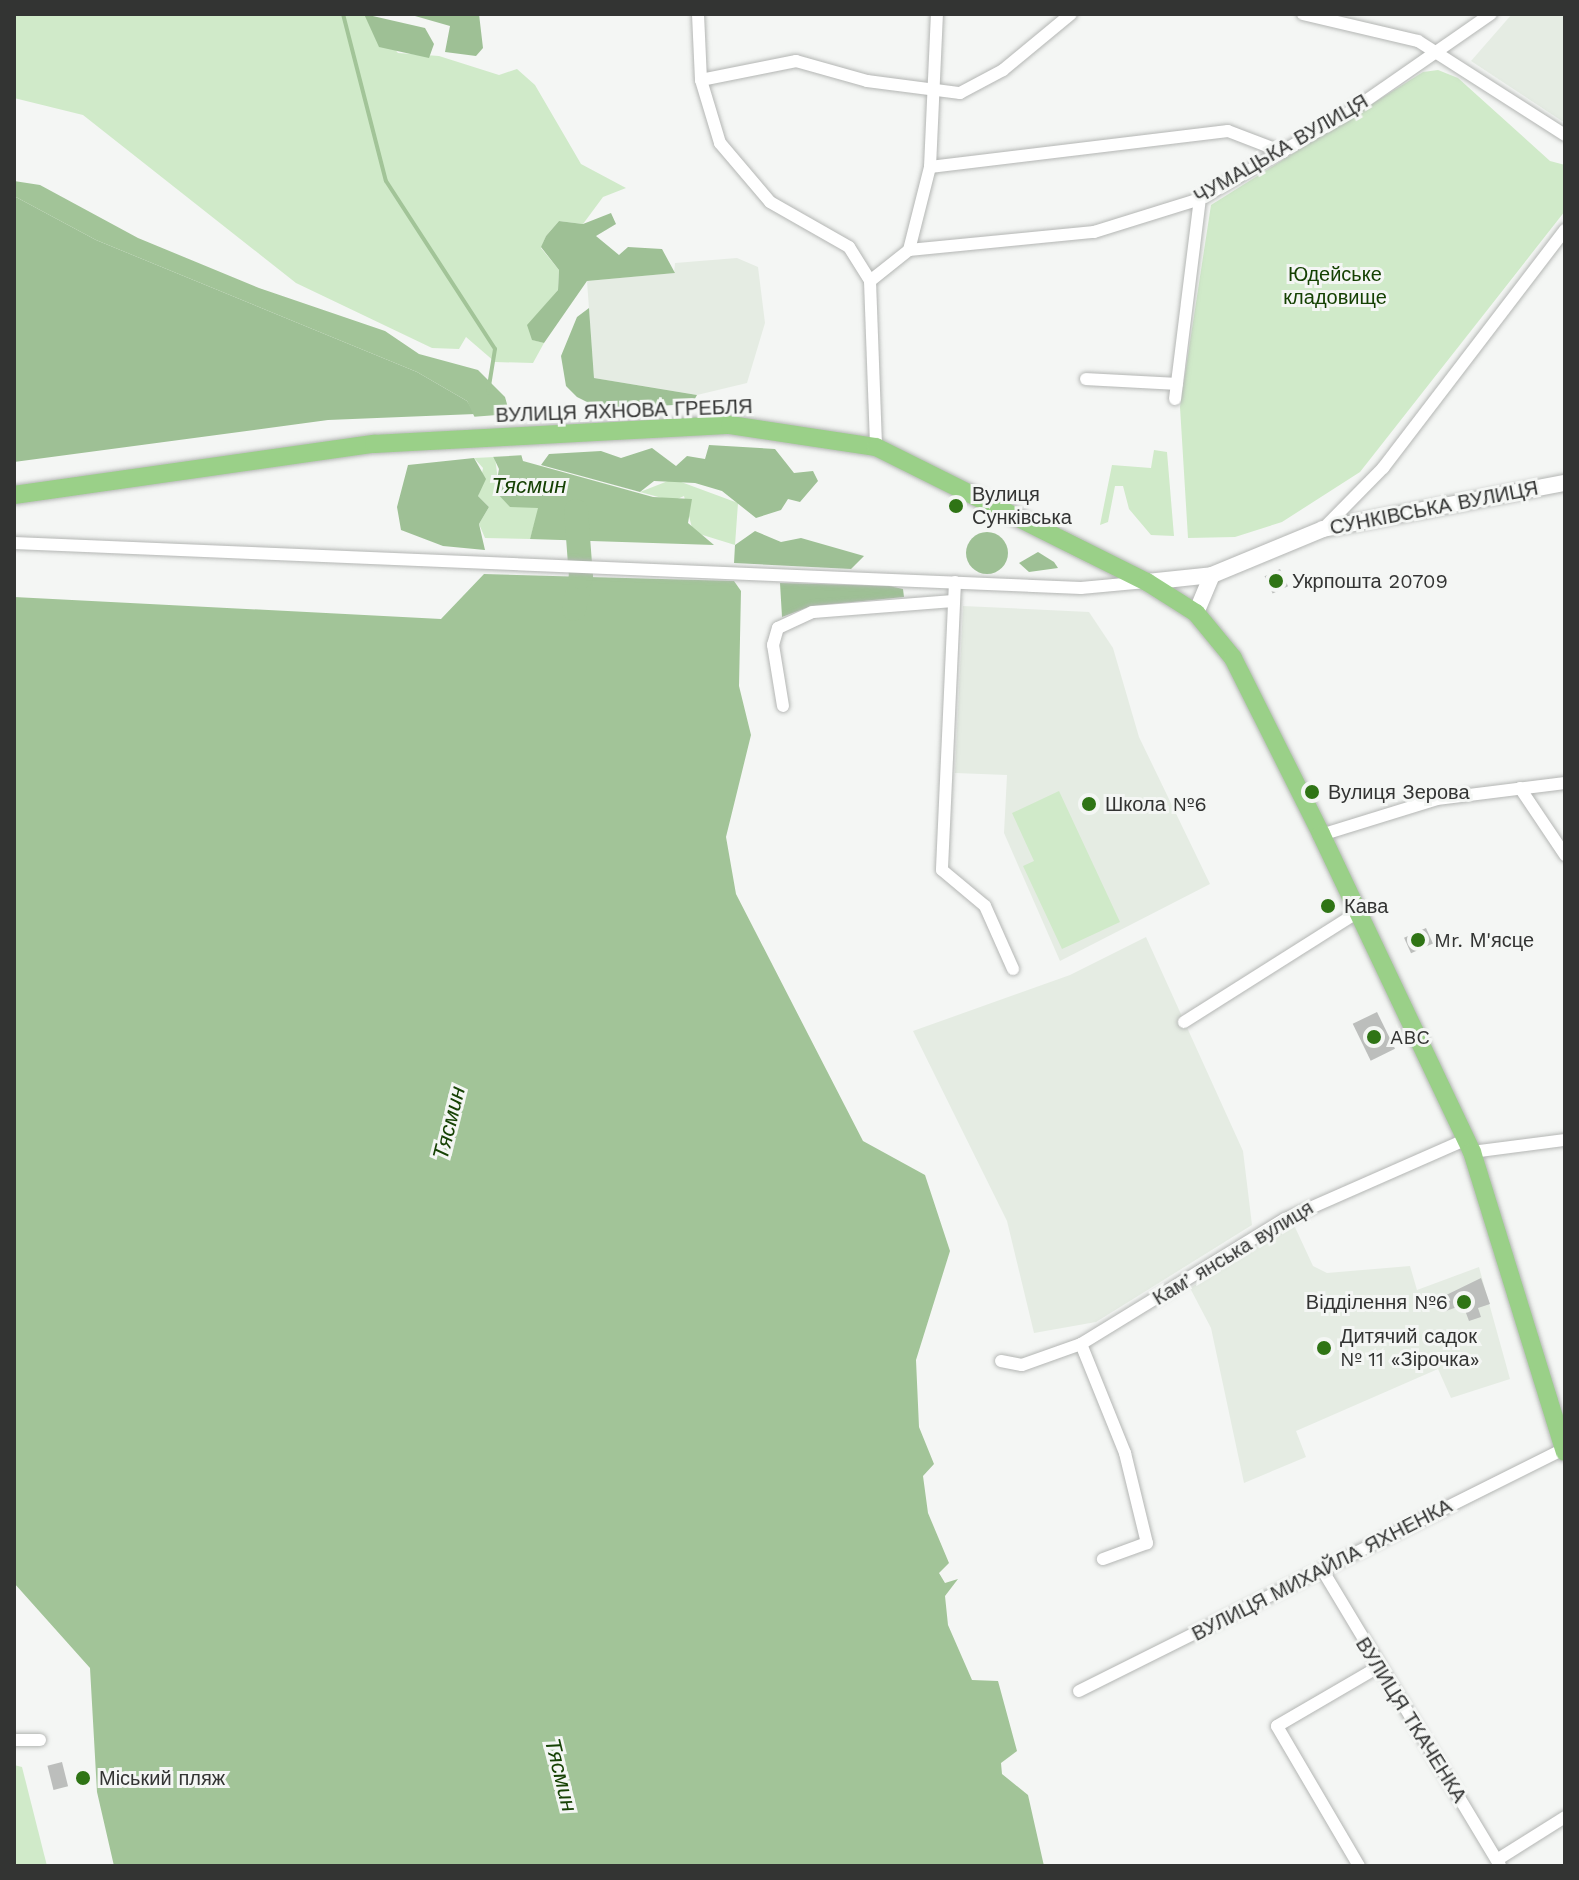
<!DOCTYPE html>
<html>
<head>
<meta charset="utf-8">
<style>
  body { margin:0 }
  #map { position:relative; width:1579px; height:1880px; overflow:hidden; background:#f4f6f4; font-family:"Work Sans",sans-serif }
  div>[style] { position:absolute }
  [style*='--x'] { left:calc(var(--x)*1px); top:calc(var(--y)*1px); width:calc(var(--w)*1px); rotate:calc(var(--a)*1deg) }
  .built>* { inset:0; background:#e5ece3 }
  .green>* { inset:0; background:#d0eac9 }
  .forest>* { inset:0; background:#9ec095 }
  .round { border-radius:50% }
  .water>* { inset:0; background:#a2c498 }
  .pier>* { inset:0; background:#f4f6f4 }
  .stream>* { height:4px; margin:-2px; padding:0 2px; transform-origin:2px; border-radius:2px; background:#a2c498 }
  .river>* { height:24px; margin:-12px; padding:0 12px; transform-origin:12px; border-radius:12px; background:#a2c498 }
  .building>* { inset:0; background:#bcbebc; transform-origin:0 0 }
  .roads { filter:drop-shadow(0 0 2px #b4b6b4) drop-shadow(0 0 2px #b4b6b4) }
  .street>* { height:12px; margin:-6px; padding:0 6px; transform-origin:6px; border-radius:6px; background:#fff }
  .secondary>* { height:16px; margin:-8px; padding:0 8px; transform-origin:8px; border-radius:8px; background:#fff }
  .primary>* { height:18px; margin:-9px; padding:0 9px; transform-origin:9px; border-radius:9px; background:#9ad088 }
  .dots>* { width:22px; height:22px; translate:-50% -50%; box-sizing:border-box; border:4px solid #f4f6f4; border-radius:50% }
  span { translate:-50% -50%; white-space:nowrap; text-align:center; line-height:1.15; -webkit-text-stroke:6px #f4f6f4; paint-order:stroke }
  .street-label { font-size:20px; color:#333433 }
  .park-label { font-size:20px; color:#144102 }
  .poi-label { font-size:20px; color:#333433 }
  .left { translate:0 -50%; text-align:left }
  .right { translate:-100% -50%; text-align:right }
  .water-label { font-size:22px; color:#164204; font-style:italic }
  .frame { position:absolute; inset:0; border:16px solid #333433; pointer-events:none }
</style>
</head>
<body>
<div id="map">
  <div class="built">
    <div style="clip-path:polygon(1512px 14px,1565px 14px,1565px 123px,1471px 61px)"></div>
    <div style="clip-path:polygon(737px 258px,758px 267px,765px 323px,747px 383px,697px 395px,594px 378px,587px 281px,674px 273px,675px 263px)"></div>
    <div style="clip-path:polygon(963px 606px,1089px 612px,1113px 648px,1139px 737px,1210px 884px,1060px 961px,1004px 833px,1007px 775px,955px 773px)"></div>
    <div style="clip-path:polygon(1146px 937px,1243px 1151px,1252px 1225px,1096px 1322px,1034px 1333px,1007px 1221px,913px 1031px,1070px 975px)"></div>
    <div style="clip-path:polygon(1294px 1225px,1313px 1266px,1327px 1273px,1410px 1266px,1417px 1290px,1479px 1267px,1510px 1379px,1451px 1398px,1438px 1369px,1296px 1431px,1306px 1457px,1244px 1483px,1211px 1328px,1190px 1288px)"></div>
  </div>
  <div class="green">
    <div style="clip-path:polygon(14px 14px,364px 14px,398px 53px,439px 56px,499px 75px,517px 69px,535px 85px,581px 164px,626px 188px,603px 197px,583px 224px,559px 221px,546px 236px,541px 248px,559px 270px,558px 290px,528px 325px,533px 340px,544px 343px,533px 363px,495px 362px,466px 337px,459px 349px,432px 348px,296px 283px,83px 115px,14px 98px)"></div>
    <div style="clip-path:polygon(1438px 70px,1458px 78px,1550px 161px,1565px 165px,1565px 211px,1360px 472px,1282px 522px,1235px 537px,1188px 538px,1180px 407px,1211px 205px,1423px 72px)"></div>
    <div style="clip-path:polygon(1154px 450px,1167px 452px,1174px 536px,1151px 535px,1129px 509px,1123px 486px,1115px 486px,1108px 522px,1100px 525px,1112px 465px,1151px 468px)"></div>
    <div style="clip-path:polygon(495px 457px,498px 481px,539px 508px,530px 539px,485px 538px,479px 524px,489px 507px,478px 496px,483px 468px,474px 458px)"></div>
    <div style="clip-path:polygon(673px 479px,738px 503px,735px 545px,693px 532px,684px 496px,673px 501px,640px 492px)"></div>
    <div style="clip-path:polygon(1059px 791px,1120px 922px,1062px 949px,1023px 866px,1034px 861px,1012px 813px)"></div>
    <div style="clip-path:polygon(14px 1765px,22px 1767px,47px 1866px,14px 1866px)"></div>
  </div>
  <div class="forest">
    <div style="clip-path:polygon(364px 14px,425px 28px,434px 44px,429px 58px,379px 47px)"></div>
    <div style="clip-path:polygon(408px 14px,479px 14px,483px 48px,476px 56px,445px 52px,450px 26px)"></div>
    <div style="clip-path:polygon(14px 196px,96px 240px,417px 372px,467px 401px,475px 414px,328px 420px,14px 462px)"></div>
    <div style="clip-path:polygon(611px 213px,616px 224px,596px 236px,619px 255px,628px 247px,662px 249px,675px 273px,587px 281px,544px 343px,532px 340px,527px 325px,558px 290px,559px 270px,541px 247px,546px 236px,559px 221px,583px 224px)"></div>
    <div style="clip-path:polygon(589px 308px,594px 378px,697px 395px,692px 404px,601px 409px,577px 397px,566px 386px,561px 356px,577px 317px)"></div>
    <div style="clip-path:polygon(709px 445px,775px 449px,794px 473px,813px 471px,818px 481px,800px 502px,788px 499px,781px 510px,756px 518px,722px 491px,695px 483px,654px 481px,640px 492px,541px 465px,549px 454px,601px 451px,621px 458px,652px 448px,676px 466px,687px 456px,705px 459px)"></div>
    <div style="clip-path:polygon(474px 458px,486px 479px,478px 496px,489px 507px,479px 524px,485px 550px,443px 546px,401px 530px,397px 507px,408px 465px)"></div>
    <div style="clip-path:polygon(755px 531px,781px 542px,801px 538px,864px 556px,851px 569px,734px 563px,735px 545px)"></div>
    <div class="round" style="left:966px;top:532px;width:42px;height:42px"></div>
    <div style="clip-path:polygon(1038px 552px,1054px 562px,1058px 568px,1029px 572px,1019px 563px)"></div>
    <div style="clip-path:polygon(780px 583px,889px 586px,903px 589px,904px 597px,811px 606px,782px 617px)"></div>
  </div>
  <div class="water">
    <div style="clip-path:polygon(14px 181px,40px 185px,138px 238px,259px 288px,385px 331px,419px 354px,478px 370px,505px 397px,523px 461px,653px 497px,692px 499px,688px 523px,714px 545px,530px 539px,538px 508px,510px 507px,495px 491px,499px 469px,467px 401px,417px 372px,96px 240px,14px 196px)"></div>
    <div style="clip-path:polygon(484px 574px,734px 581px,741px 591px,739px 686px,751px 735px,726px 837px,736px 894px,863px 1141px,925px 1175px,950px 1251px,916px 1360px,919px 1427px,934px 1464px,923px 1476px,928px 1513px,949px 1563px,939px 1573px,945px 1583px,958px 1579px,945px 1596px,948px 1625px,972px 1680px,998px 1681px,1017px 1751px,1001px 1763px,1002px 1774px,1028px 1795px,1044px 1866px,114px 1866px,97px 1792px,90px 1668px,14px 1583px,14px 597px,441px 619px)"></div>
  </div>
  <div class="pier">
    <div style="clip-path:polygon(510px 414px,525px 455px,491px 457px,471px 417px)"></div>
  </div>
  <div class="stream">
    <div style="--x:343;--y:14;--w:172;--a:75.6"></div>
    <div style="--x:386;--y:181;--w:200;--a:57"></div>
    <div style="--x:495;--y:349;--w:44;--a:99.2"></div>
  </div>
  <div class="river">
    <div style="--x:574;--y:609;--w:33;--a:-78"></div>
    <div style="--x:581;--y:577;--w:66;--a:-94.3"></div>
  </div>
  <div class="building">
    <div style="left:1280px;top:569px;width:19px;height:17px;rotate:65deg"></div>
    <div style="left:1426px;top:928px;width:17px;height:24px;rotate:66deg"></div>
    <div style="left:1377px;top:1012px;width:41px;height:27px;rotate:64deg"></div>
    <div style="clip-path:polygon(1481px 1278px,1490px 1304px,1478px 1308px,1481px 1317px,1469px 1321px,1463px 1305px,1443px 1312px,1438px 1299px)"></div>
    <div style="left:62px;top:1762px;width:25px;height:15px;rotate:76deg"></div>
  </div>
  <div class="roads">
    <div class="street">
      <div style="--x:698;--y:14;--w:66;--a:87.4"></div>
      <div style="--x:701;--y:80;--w:66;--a:73.2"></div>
      <div style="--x:720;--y:143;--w:77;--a:49.7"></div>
      <div style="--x:770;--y:202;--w:91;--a:29.7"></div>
      <div style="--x:849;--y:247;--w:40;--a:58"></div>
      <div style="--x:870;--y:281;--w:166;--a:87.9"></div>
      <div style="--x:1303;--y:14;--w:118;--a:13.2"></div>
      <div style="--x:1418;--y:41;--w:174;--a:32.6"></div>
      <div style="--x:701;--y:80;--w:97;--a:-11.3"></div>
      <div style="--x:796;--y:61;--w:74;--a:15.7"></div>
      <div style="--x:867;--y:81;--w:94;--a:7.4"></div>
      <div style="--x:960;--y:93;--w:49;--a:-28.1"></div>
      <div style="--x:1003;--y:70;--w:88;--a:-39.5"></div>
      <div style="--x:930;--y:167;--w:300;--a:-6.9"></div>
      <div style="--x:1228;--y:131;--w:59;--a:20.9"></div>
      <div style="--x:909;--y:250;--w:86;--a:-75.8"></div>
      <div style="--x:930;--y:167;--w:153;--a:-87.4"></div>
      <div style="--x:870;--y:281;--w:50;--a:-38.5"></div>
      <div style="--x:909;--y:250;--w:186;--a:-5.6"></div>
      <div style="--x:1094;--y:232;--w:111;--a:-17.3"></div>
      <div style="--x:1200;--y:199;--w:166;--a:-30"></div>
      <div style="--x:1344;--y:116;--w:179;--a:-34.8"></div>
      <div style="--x:1086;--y:379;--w:91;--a:3.1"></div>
      <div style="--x:1175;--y:399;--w:202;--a:-82.9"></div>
      <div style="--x:1323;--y:529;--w:86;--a:-45.5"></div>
      <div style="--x:1383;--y:468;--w:300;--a:-52.6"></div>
      <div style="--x:14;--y:543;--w:1068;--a:2.41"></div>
      <div style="--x:1081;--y:588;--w:65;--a:-5.3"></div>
      <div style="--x:955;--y:582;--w:288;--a:92.6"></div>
      <div style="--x:942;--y:870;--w:56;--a:39.9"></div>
      <div style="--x:985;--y:906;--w:69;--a:66"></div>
      <div style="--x:783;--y:706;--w:62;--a:-99.3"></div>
      <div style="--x:773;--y:645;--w:18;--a:-74"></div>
      <div style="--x:778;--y:628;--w:38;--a:-25"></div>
      <div style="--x:813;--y:612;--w:141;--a:-4.5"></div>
      <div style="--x:1520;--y:788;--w:81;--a:56.1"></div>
      <div style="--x:1321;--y:835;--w:121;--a:-17.2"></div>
      <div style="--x:1437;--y:799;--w:129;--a:-7.1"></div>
      <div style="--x:1184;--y:1022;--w:206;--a:-32.3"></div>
      <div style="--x:1472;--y:1152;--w:94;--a:-7.4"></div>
      <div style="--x:1081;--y:1344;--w:118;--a:68"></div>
      <div style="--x:1125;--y:1453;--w:93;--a:76.3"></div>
      <div style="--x:1147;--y:1543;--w:47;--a:160"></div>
      <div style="--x:1001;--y:1361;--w:21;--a:11"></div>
      <div style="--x:1022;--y:1365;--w:63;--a:-19.6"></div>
      <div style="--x:1081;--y:1344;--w:239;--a:-31.5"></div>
      <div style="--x:1285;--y:1219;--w:199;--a:-23.7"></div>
      <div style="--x:1323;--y:1571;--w:344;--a:59"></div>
      <div style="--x:1079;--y:1691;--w:542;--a:-26.52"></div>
      <div style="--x:14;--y:1740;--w:26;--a:0"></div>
      <div style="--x:1500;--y:1858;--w:77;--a:-32.2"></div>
      <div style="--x:1359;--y:1866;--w:162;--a:-120.4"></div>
      <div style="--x:1277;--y:1726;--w:113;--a:-30.2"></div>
    </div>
    <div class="secondary">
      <div style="--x:1147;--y:582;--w:65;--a:-6.1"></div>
      <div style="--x:1212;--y:575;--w:120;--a:-22.5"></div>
      <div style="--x:1323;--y:529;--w:246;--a:-10.8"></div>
      <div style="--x:1196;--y:613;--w:41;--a:-67.2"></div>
    </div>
    <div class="primary">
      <div style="--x:14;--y:495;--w:364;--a:-8.1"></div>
      <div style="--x:374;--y:444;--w:357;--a:-3.1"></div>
      <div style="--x:730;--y:425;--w:148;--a:8.6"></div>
      <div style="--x:876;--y:447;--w:303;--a:26.5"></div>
      <div style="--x:1147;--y:582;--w:58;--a:32.3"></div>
      <div style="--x:1196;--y:613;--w:58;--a:50.6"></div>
      <div style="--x:1233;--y:658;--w:197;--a:63.4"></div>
      <div style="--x:1321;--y:834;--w:352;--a:64.6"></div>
      <div style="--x:1472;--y:1152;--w:314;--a:72.8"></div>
    </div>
  </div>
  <div class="dots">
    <div style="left:956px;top:506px;background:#2f7415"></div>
    <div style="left:1276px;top:581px;background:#2f7415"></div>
    <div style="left:1312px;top:792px;background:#2f7415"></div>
    <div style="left:1089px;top:804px;background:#2f7415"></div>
    <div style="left:1328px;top:906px;background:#2f7415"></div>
    <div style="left:1418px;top:940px;background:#2f7415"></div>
    <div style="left:1374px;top:1037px;background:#2f7415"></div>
    <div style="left:1464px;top:1302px;background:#2f7415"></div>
    <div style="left:1324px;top:1348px;background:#2f7415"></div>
    <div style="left:83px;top:1778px;background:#2f7415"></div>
  </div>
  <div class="street-label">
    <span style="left:1281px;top:149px;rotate:-30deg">ЧУМАЦЬКА ВУЛИЦЯ</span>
    <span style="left:624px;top:411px;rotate:-2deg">ВУЛИЦЯ ЯХНОВА ГРЕБЛЯ</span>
    <span style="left:1434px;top:508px;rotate:-11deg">СУНКІВСЬКА ВУЛИЦЯ</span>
    <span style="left:1233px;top:1253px;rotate:-31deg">Камʼянська вулиця</span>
    <span style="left:1322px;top:1570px;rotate:-27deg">ВУЛИЦЯ МИХАЙЛА ЯХНЕНКА</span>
    <span style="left:1411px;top:1720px;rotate:58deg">ВУЛИЦЯ ТКАЧЕНКА</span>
  </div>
  <div class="park-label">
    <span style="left:1335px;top:286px">Юдейське<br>кладовище</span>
  </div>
  <div class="poi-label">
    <span class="left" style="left:972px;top:506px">Вулиця<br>Сунківська</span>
    <span class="left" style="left:1292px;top:581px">Укрпошта 20709</span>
    <span class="left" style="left:1328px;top:792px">Вулиця Зерова</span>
    <span class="left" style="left:1105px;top:804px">Школа №6</span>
    <span class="left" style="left:1344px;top:906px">Кава</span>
    <span class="left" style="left:1434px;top:940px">Mr. М'ясце</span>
    <span class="left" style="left:1390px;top:1037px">ABC</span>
    <span class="right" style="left:1448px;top:1302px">Відділення №6</span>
    <span class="left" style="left:1340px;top:1348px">Дитячий садок<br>№ 11 «Зірочка»</span>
    <span class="left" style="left:99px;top:1778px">Міський пляж</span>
  </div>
  <div class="water-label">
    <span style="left:529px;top:486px">Тясмин</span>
    <span style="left:449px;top:1123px;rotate:-76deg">Тясмин</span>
    <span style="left:561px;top:1775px;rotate:76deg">Тясмин</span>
  </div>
  <div class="frame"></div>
</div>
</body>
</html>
